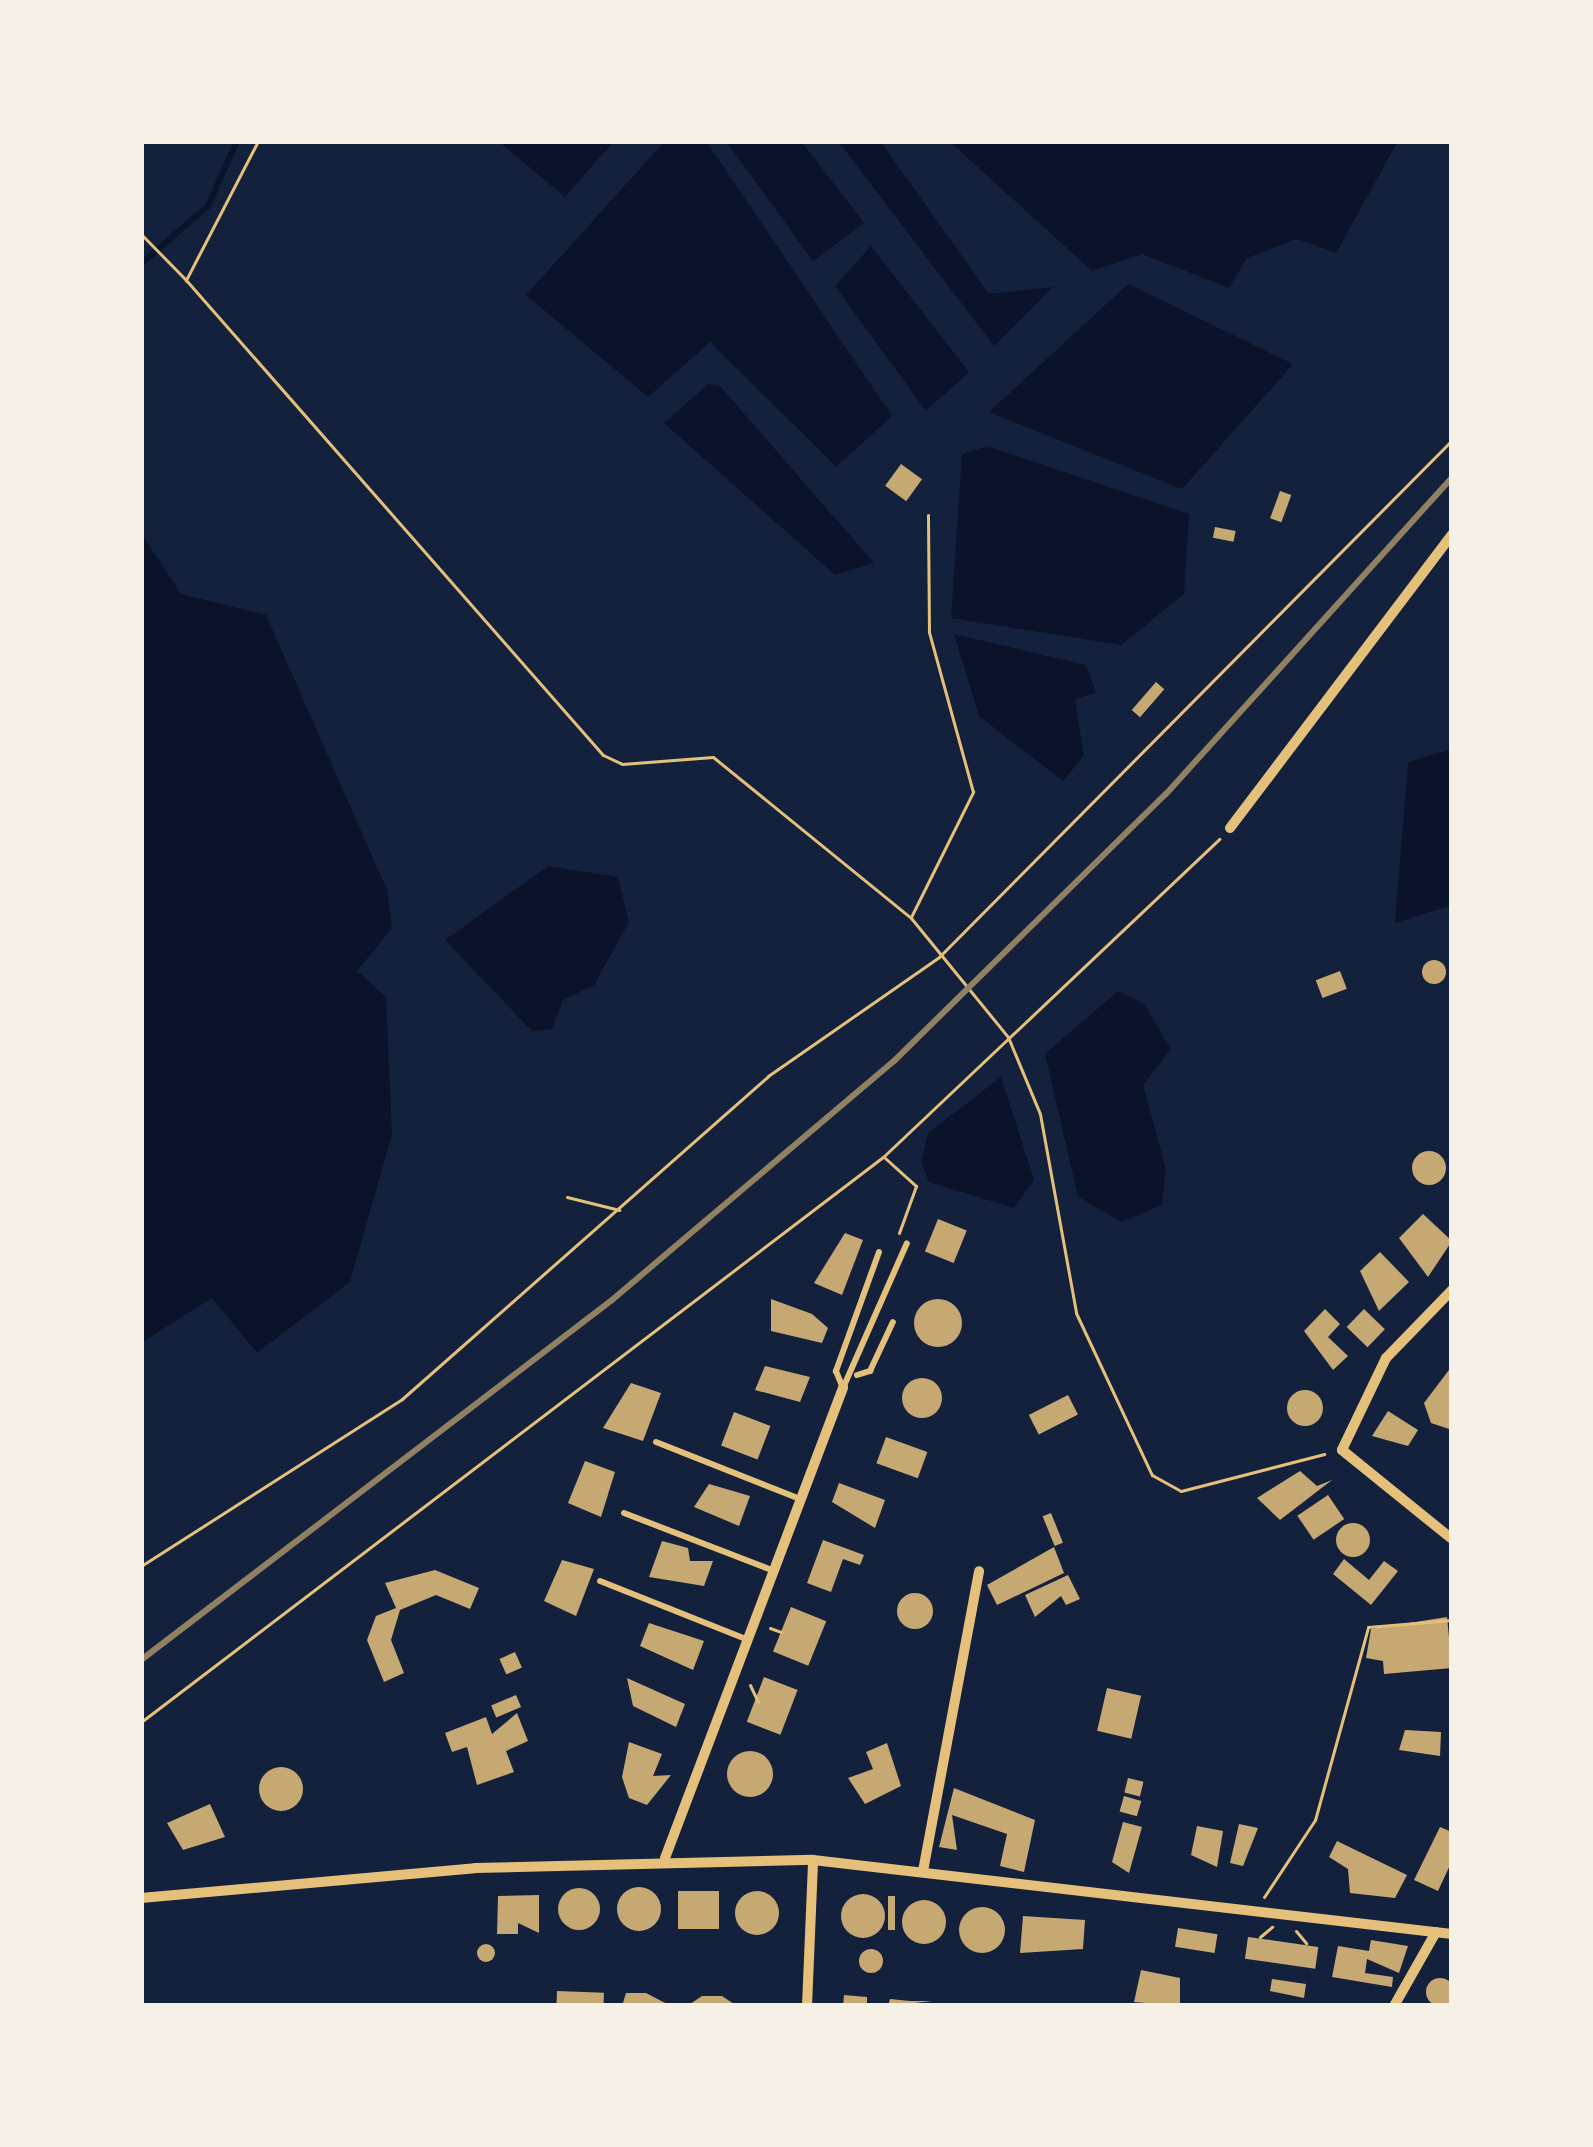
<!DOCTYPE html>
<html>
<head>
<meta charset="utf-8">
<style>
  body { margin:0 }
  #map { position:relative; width:1593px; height:2147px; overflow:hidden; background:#14213d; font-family:Poppins,sans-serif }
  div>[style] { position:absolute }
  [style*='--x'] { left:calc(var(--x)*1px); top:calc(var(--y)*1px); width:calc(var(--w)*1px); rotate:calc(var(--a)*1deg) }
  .water>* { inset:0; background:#0b132b }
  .stream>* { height:6px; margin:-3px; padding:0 3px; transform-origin:3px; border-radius:3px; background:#0b132b }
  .building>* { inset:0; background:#c6a872; transform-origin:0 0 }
  .round { border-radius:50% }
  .path>* { height:3px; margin:-1.5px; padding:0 1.5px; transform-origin:1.5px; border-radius:1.5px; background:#e5c07b }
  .service>* { height:6px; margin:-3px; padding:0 3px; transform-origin:3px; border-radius:3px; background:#e5c07b }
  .minor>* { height:10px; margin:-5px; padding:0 5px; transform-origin:5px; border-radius:5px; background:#e5c07b }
  .rail>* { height:6px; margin:-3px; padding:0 3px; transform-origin:3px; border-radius:3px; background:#918062 }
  span { translate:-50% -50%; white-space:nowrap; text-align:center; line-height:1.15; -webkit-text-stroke:12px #f6f1e7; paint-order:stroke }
  .frame { position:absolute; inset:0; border:144px solid #f6f1e7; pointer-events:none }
</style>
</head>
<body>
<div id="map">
  <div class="water">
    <div style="clip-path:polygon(498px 141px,614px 141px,565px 197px)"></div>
    <div style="clip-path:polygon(665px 141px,706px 141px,892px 416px,836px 467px,710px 342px,648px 397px,526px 295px)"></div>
    <div style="clip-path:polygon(726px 141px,801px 141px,864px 223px,813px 261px)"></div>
    <div style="clip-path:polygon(838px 141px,880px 141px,989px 294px,1053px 287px,994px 346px)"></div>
    <div style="clip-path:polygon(949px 141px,1398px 141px,1336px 253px,1297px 239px,1247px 258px,1229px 288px,1142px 254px,1092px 271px)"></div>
    <div style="clip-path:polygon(871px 246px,969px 372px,926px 411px,835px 286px)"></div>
    <div style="clip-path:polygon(1128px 284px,1293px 364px,1182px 489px,989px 412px)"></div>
    <div style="clip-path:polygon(708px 384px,720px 386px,874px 563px,835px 575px,664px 423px)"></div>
    <div style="clip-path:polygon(987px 446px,1189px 514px,1184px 594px,1121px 645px,951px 618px,962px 454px)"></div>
    <div style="clip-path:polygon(141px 533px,181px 594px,266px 615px,387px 890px,392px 928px,357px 971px,386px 997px,392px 1134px,350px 1282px,257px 1353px,212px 1298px,141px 1343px)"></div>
    <div style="clip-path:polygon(954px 634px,1086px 665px,1096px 693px,1075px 699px,1084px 756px,1063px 781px,979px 716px)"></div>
    <div style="clip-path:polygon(1452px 749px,1452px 905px,1395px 923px,1408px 762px)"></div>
    <div style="clip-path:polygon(548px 866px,618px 877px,629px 922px,594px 985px,563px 1000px,552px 1029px,532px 1031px,445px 940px)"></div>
    <div style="clip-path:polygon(1118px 991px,1144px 1004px,1171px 1049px,1143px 1085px,1166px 1169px,1162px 1205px,1122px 1222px,1078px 1197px,1045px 1054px)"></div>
    <div style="clip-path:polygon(1001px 1077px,1034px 1180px,1014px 1208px,929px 1182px,921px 1162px,928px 1133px)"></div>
  </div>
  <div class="stream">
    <div style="--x:141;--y:264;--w:89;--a:-40.9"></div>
    <div style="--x:208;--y:206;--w:71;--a:-66"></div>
  </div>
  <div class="building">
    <div style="left:901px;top:464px;width:26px;height:27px;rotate:36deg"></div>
    <div style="left:1280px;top:491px;width:12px;height:29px;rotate:20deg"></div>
    <div style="left:1215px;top:527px;width:21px;height:11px;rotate:11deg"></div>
    <div style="left:1156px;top:682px;width:11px;height:37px;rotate:41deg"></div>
    <div class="round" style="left:1422px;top:960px;width:24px;height:24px"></div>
    <div style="left:1340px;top:971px;width:19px;height:26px;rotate:69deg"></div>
    <div class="round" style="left:1412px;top:1151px;width:34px;height:34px"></div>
    <div style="clip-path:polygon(1423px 1214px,1452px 1241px,1428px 1277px,1399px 1238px)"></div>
    <div style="left:938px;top:1219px;width:31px;height:35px;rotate:22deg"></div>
    <div style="clip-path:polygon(845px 1233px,863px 1240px,842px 1295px,814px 1283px)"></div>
    <div style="clip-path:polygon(1380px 1252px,1409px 1282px,1379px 1311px,1360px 1271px)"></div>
    <div style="clip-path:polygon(771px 1299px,812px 1314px,828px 1328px,822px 1343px,771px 1331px)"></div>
    <div class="round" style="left:914px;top:1299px;width:48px;height:48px"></div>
    <div style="clip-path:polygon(1325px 1309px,1340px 1324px,1328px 1337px,1348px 1356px,1333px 1370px,1304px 1331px)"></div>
    <div style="left:1364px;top:1309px;width:29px;height:25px;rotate:44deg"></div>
    <div style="clip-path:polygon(765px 1366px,810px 1377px,800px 1402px,755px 1390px)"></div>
    <div style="clip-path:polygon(1452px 1366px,1452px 1430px,1431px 1423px,1424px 1403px)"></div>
    <div class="round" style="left:902px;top:1378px;width:40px;height:40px"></div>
    <div style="clip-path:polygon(631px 1383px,661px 1393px,643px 1441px,603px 1428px)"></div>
    <div class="round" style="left:1287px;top:1390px;width:36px;height:36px"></div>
    <div style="left:1068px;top:1395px;width:22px;height:44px;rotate:63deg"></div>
    <div style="clip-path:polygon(1388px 1411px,1418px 1430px,1408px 1446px,1372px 1436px)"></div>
    <div style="left:734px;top:1412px;width:39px;height:36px;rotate:21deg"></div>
    <div style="left:886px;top:1437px;width:44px;height:28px;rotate:20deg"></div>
    <div style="clip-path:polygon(585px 1461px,615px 1472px,601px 1517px,568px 1503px)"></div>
    <div style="clip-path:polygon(1300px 1471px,1317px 1486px,1332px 1480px,1280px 1520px,1257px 1498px)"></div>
    <div style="clip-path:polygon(839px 1483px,885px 1500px,875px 1528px,832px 1502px)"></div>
    <div style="clip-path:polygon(709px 1484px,750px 1496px,739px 1526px,694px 1507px)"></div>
    <div style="left:1328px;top:1495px;width:29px;height:37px;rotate:56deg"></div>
    <div style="left:1051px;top:1513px;width:32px;height:9px;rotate:68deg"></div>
    <div class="round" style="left:1336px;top:1523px;width:34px;height:34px"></div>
    <div style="clip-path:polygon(823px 1540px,864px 1555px,860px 1565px,843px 1559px,831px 1592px,807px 1583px)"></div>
    <div style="clip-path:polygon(662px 1541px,688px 1548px,690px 1561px,713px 1561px,704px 1586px,649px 1577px)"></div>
    <div style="clip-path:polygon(1054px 1547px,1064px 1573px,997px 1605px,987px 1585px)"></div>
    <div style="clip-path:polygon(1344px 1559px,1369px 1580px,1384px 1561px,1398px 1571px,1371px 1605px,1333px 1574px)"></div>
    <div style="clip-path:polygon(562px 1560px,594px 1569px,576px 1616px,544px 1601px)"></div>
    <div style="clip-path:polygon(435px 1570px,479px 1588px,470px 1609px,436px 1595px,400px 1610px,391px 1640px,404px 1673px,384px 1682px,367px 1640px,376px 1616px,396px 1608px,385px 1583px)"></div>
    <div style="clip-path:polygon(1068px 1575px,1080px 1599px,1066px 1605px,1061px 1596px,1035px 1617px,1025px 1595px)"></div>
    <div class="round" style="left:897px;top:1593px;width:36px;height:36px"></div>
    <div style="left:791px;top:1607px;width:38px;height:48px;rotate:22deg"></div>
    <div style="clip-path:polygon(1447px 1617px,1452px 1668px,1384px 1674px,1383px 1661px,1366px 1658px,1371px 1629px)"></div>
    <div style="clip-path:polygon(649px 1623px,704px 1641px,693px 1670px,640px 1646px)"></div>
    <div style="left:515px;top:1652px;width:17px;height:17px;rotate:66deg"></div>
    <div style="left:764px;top:1677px;width:36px;height:48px;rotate:21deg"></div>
    <div style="clip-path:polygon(627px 1678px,685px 1704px,676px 1727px,633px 1706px)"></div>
    <div style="left:1107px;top:1688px;width:35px;height:44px;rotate:13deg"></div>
    <div style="left:516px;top:1695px;width:13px;height:27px;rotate:67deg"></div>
    <div style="clip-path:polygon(517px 1713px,528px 1741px,506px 1751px,514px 1772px,477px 1785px,467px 1747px,452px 1752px,445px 1733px,486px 1717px,492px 1734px)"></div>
    <div style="clip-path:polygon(1405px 1730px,1441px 1732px,1440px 1756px,1399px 1750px)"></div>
    <div style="clip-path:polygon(629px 1742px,662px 1754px,653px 1776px,671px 1775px,647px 1805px,629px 1798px,622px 1777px)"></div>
    <div style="clip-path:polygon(887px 1743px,901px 1786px,865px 1804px,848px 1778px,873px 1769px,866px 1752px)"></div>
    <div class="round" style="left:727px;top:1751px;width:46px;height:46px"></div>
    <div class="round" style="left:259px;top:1767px;width:44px;height:44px"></div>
    <div style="left:1128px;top:1778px;width:16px;height:15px;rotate:14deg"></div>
    <div style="clip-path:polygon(954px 1788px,1035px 1820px,1024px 1872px,1000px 1866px,1007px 1834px,952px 1815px,957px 1850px,939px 1847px)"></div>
    <div style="left:1124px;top:1796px;width:18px;height:16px;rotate:16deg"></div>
    <div style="clip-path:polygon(210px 1804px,225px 1837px,183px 1850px,167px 1823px)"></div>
    <div style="clip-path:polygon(1123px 1822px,1142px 1827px,1129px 1873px,1112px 1862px)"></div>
    <div style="clip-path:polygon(1239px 1824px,1258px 1828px,1243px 1866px,1230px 1863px)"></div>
    <div style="clip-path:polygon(1197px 1826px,1223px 1831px,1217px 1867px,1191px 1855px)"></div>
    <div style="clip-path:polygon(1440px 1827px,1452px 1832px,1452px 1861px,1438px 1891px,1414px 1880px)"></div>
    <div style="clip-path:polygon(1337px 1841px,1407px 1875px,1395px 1898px,1350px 1893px,1348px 1869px,1329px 1857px)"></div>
    <div class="round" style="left:617px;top:1887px;width:44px;height:44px"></div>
    <div class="round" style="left:558px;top:1888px;width:42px;height:42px"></div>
    <div style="left:678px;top:1891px;width:41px;height:38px"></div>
    <div class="round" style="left:735px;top:1891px;width:44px;height:44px"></div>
    <div class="round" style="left:841px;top:1894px;width:44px;height:44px"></div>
    <div style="clip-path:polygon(539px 1895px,539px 1933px,518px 1923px,518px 1934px,497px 1934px,498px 1896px)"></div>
    <div style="left:888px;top:1896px;width:7px;height:34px"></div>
    <div class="round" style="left:902px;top:1900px;width:44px;height:44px"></div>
    <div class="round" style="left:959px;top:1907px;width:46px;height:46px"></div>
    <div style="clip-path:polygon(1023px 1916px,1085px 1920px,1083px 1949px,1020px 1953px)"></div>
    <div style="left:1178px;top:1928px;width:40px;height:19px;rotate:9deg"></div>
    <div style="left:1248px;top:1937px;width:71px;height:22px;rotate:8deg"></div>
    <div style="clip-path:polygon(1371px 1940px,1408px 1946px,1399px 1973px,1367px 1959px,1365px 1973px,1393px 1977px,1392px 1987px,1332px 1977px,1338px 1946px,1369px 1951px)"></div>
    <div class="round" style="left:477px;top:1944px;width:18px;height:18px"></div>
    <div class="round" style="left:859px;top:1949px;width:24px;height:24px"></div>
    <div style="clip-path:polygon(1141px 1970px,1180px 1978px,1180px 2006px,1134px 2002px)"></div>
    <div class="round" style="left:1426px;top:1978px;width:28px;height:28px"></div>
    <div style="clip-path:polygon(1272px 1979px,1306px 1984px,1304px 1998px,1270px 1991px)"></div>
    <div style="left:557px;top:1991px;width:47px;height:15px;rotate:2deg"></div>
    <div style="clip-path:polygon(626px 1993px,646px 1993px,671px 2006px,622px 2006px)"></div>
    <div style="clip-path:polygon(844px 1995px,867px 1997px,867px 2006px,843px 2006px)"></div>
    <div style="clip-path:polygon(702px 1996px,722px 1996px,737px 2006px,687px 2006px)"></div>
    <div style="clip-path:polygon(890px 1999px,910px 2001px,932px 2001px,888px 2006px)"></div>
  </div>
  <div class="path">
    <div style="--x:258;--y:141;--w:157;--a:117.4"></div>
    <div style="--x:186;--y:280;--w:632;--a:48.72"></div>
    <div style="--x:603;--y:755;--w:21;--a:25"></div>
    <div style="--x:622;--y:764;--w:91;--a:-4.4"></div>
    <div style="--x:713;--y:757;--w:255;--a:39.1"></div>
    <div style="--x:911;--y:918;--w:154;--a:50.8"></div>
    <div style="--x:1008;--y:1037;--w:83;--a:67.4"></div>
    <div style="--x:1040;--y:1114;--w:202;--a:79.7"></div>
    <div style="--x:1076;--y:1313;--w:179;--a:64.9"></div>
    <div style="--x:1152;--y:1475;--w:33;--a:29"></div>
    <div style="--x:1181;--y:1491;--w:148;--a:-14.5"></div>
    <div style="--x:141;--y:234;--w:63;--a:45.6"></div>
    <div style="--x:911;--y:917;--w:140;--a:-63.6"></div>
    <div style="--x:973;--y:792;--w:166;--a:-105.4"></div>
    <div style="--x:929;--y:632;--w:117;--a:-90.5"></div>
    <div style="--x:885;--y:1158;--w:42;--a:42.1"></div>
    <div style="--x:916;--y:1186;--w:50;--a:109.9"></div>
    <div style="--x:567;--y:1197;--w:54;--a:14"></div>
    <div style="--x:141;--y:1566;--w:310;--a:-32.6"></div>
    <div style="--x:402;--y:1399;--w:488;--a:-41.4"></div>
    <div style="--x:768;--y:1076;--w:208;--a:-34.8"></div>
    <div style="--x:939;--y:957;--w:728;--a:-45.22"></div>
    <div style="--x:770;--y:1628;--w:12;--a:20"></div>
    <div style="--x:1450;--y:1642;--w:2;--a:0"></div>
    <div style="--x:750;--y:1685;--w:19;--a:65"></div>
    <div style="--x:141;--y:1722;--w:933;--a:-37.29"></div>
    <div style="--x:883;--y:1157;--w:463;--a:-43.4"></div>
    <div style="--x:1264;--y:1897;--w:92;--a:-56.5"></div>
    <div style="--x:1315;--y:1820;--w:200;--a:-74.6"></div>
    <div style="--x:1368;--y:1627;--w:84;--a:-4.8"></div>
    <div style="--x:1296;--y:1931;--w:16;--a:50"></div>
    <div style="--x:1260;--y:1937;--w:16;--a:-40"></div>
  </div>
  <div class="service">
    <div style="--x:879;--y:1252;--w:127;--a:109.9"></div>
    <div style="--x:836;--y:1371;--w:18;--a:68"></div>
    <div style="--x:843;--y:1388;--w:158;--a:-66.2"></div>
    <div style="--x:857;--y:1375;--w:14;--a:-17"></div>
    <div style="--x:870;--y:1371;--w:54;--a:-64.9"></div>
    <div style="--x:656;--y:1442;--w:155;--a:21.6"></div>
    <div style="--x:624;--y:1513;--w:159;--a:21.1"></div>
    <div style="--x:600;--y:1581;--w:157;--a:21.7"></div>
  </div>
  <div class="minor">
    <div style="--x:1230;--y:828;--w:368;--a:-52.9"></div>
    <div style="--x:1452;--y:1290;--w:95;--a:134.1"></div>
    <div style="--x:1386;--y:1358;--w:102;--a:115.6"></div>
    <div style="--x:1342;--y:1450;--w:141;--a:39"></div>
    <div style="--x:665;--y:1858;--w:503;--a:-69.26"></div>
    <div style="--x:923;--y:1871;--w:305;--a:-79.4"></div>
    <div style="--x:141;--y:1898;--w:335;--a:-5.1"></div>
    <div style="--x:475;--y:1868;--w:338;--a:-1.4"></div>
    <div style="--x:813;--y:1860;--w:643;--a:6.61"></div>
    <div style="--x:807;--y:2006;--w:146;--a:-87.6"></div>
    <div style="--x:1394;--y:2006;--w:85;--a:-60.4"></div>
  </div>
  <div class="rail">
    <div style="--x:141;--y:1660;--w:593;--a:-37.39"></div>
    <div style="--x:612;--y:1300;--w:370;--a:-40.3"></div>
    <div style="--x:894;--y:1061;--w:381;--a:-44.5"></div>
    <div style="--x:1166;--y:794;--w:426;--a:-47.9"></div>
  </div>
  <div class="frame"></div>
</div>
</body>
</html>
